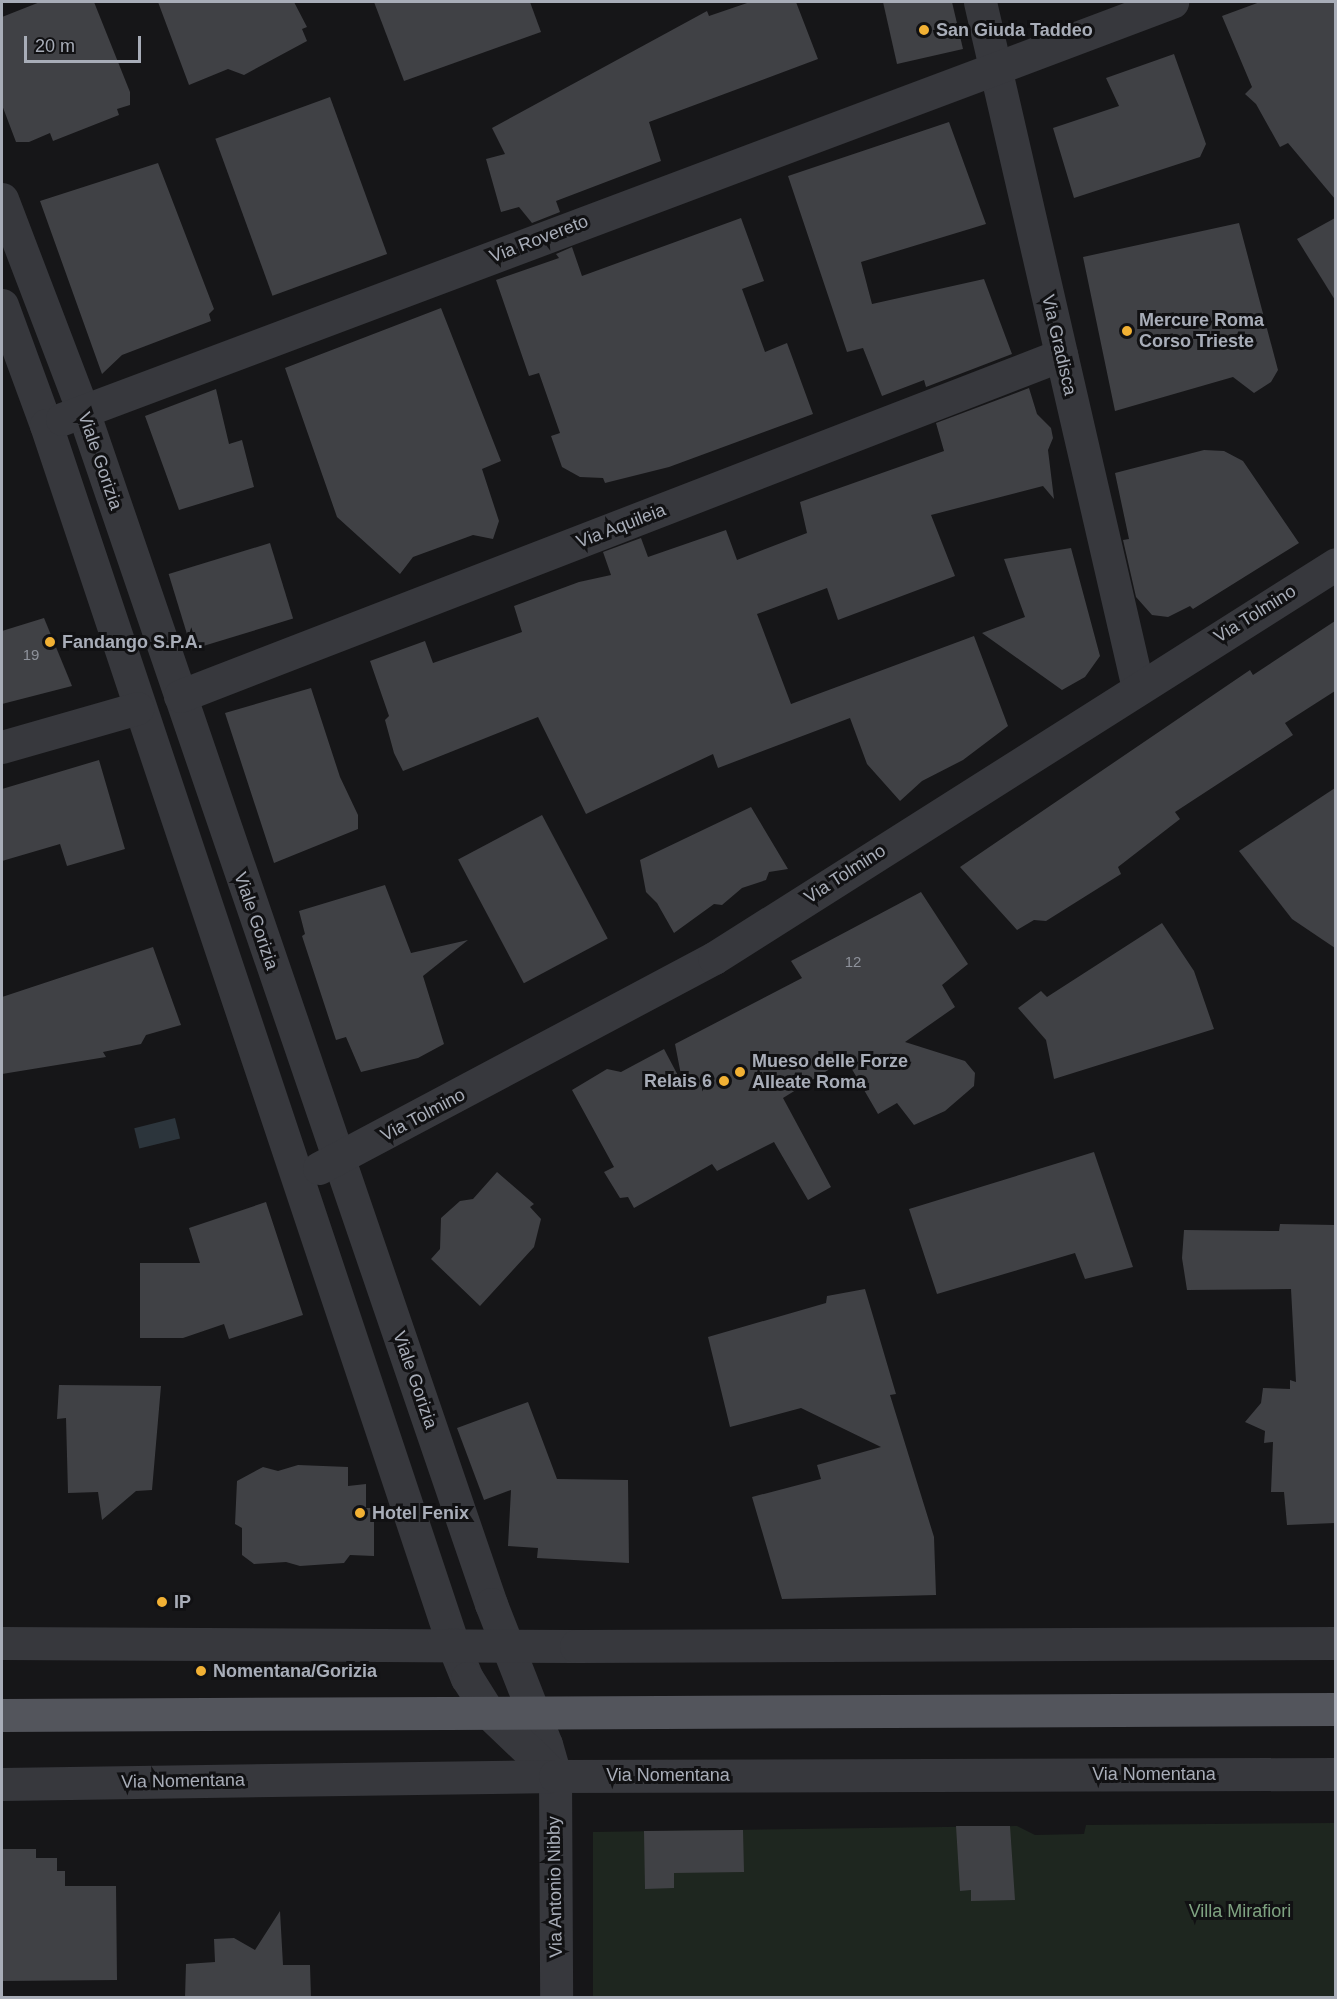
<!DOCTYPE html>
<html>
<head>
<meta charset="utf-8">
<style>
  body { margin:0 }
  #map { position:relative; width:1337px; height:1999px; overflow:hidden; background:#161618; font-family:Arial,sans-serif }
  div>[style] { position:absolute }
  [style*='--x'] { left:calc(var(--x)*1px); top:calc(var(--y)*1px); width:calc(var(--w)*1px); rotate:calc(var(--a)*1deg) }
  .green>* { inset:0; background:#1e261f }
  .water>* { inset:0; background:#2c353c; transform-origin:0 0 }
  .building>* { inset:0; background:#404145; transform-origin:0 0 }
  .minor>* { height:33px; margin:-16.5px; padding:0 16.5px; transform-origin:16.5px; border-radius:16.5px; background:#37383d }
  .major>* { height:33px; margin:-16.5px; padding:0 16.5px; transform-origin:16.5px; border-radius:16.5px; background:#53555c }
  .dots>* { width:16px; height:16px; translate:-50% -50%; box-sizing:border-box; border:3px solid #111113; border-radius:50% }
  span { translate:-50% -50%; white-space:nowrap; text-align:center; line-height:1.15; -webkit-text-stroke:6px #111113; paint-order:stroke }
  .number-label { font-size:15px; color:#8e929b }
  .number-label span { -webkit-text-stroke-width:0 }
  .poi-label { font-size:18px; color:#a8adb8; font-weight:700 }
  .left { translate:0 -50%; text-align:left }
  .right { translate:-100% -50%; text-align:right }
  .street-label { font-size:18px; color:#a8adb8 }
  .park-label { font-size:18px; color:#7fa381 }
  .frame { position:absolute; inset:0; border:3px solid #a8adb8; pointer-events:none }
  .scale { position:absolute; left:24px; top:36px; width:117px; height:27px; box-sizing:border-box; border:3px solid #a8adb8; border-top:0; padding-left:8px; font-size:18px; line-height:21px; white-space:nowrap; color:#a8adb8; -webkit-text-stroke:4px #111113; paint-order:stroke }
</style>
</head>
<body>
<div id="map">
  <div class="green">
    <div style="clip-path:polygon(1335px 1823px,1335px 1997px,593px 1997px,593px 1832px,1017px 1826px,1035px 1835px,1084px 1834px,1086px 1825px)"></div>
  </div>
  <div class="water">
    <div style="left:175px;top:1118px;width:21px;height:42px;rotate:76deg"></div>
  </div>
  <div class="building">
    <div style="clip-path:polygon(40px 2px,94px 2px,130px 92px,130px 105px,117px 109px,119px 115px,53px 141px,50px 133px,29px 142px,16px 142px,2px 105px,2px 17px)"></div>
    <div style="clip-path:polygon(158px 2px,294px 2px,307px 27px,302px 29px,307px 41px,244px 75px,228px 69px,189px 85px)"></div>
    <div style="clip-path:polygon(374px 2px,530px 2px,541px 32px,404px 81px)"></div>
    <div style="clip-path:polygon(750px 2px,796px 2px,818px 59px,649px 122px,661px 161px,556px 201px,560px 212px,532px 223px,519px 207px,501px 212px,486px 159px,505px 154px,492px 128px,707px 11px,709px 16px)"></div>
    <div style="clip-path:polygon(883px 2px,952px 2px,963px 49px,897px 64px)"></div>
    <div style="clip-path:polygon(1260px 2px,1335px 2px,1335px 199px,1288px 143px,1280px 147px,1256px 104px,1245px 94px,1252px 87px,1222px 16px)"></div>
    <div style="clip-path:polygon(1174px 54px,1206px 144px,1200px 157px,1074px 198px,1053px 128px,1119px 106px,1106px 78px)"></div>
    <div style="left:330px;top:97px;width:167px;height:122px;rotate:70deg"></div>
    <div style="clip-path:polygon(949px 122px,986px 224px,861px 262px,872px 304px,984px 279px,1012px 354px,926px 387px,924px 380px,882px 396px,863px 348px,847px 352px,788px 176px)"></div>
    <div style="clip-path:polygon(158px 163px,214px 309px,209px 314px,211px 321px,122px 355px,102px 374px,40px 201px)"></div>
    <div style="clip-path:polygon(741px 218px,764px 281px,742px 289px,765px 352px,787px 343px,813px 414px,669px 467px,605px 483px,603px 478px,580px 477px,562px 467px,551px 436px,560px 433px,539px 373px,529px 376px,496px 280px,559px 258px,556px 254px,572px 247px,582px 276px)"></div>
    <div style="clip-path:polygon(1335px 218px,1335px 300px,1297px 239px)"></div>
    <div style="clip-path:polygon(1239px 223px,1278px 370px,1271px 382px,1254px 393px,1233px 377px,1115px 411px,1083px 257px)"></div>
    <div style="clip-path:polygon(441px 308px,501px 461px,482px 469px,499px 521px,493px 539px,473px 535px,413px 557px,400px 574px,337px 517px,285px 368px)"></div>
    <div style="clip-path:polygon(1029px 388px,1037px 414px,1051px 428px,1053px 438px,1048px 450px,1054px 499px,1043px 486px,931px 515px,955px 576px,838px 620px,827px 588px,757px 614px,791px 704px,974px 636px,1008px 726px,963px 760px,922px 781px,900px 801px,867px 764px,850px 718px,718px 768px,713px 754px,586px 814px,538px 717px,403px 771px,394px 753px,385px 720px,389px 716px,370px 661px,425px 641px,433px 663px,522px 632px,514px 606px,579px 582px,611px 575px,603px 552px,641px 538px,648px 557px,726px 530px,737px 560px,807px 533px,800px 502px,944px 451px,936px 423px)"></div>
    <div style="clip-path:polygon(216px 389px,229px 444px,242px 440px,254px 487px,179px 510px,145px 416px)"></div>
    <div style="clip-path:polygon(1204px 450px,1224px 451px,1243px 461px,1299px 543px,1193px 609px,1190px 606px,1168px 617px,1152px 615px,1136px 597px,1123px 540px,1129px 539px,1115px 473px)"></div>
    <div style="left:270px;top:543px;width:79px;height:106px;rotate:73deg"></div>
    <div style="clip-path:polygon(1071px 548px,1100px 656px,1085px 677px,1062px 690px,982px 633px,1025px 617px,1004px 559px)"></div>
    <div style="clip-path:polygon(44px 618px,72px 686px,2px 704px,2px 631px)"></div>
    <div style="clip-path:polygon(1335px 621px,1335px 691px,1285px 723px,1293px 735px,1175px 812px,1180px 819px,1118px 867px,1121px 874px,1046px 921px,1034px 920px,1017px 930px,960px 867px,1250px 670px,1253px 675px)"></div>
    <div style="clip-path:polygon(311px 688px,340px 777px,358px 815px,358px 829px,274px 863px,225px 713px)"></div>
    <div style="clip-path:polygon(99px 760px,125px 849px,67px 866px,60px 844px,2px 861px,2px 789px)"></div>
    <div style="clip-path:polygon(1335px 788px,1335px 948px,1292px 919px,1239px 851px)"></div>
    <div style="clip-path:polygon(751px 807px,788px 869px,769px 872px,766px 880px,742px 888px,722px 905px,714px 904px,674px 933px,657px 903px,646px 892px,640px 860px)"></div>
    <div style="left:542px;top:815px;width:140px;height:95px;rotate:62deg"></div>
    <div style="clip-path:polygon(385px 885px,411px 953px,468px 940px,423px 976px,444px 1044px,418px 1058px,361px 1072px,346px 1037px,336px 1040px,302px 936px,305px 934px,299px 911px)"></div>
    <div style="clip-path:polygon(921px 892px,968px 964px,942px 985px,955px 1007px,905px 1042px,965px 1061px,975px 1073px,974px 1086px,945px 1111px,914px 1125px,897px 1103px,878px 1114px,846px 1059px,783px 1098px,831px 1187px,808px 1200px,774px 1142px,717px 1171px,712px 1164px,634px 1208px,628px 1197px,620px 1198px,604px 1172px,614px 1167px,572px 1090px,607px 1069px,621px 1072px,664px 1049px,683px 1085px,675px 1044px,802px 978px,791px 961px)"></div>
    <div style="clip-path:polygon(1162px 923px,1194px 971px,1214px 1029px,1054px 1079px,1046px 1040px,1018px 1008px,1041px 991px,1047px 997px)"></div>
    <div style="clip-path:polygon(153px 947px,181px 1025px,146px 1035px,141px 1044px,103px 1052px,106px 1057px,2px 1074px,2px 997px)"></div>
    <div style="clip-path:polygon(1094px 1152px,1133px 1267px,1085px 1279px,1075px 1253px,937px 1294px,909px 1209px)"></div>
    <div style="clip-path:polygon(497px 1172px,534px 1204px,530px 1207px,541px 1219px,534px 1247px,480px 1306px,431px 1259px,440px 1249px,441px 1218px,460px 1201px,473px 1199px)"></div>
    <div style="clip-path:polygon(266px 1202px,303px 1315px,229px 1339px,224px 1324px,183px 1338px,140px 1338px,140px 1263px,200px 1263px,189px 1228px)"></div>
    <div style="clip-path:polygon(1280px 1224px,1335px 1225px,1335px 1523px,1287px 1525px,1284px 1492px,1271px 1492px,1273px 1442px,1264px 1443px,1265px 1431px,1245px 1422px,1261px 1403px,1263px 1388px,1290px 1389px,1290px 1380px,1296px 1382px,1291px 1289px,1187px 1290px,1182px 1258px,1184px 1230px,1279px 1231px)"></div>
    <div style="clip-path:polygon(865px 1289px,896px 1394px,890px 1395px,934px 1537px,936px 1595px,782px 1599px,752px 1497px,821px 1479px,817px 1465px,881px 1447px,801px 1408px,730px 1427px,708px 1337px,826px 1303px,827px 1296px)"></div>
    <div style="clip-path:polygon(59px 1385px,161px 1386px,152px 1490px,136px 1491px,102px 1520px,98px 1492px,68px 1493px,66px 1418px,57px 1419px)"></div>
    <div style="clip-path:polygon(528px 1402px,557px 1479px,628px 1480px,629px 1563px,537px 1558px,538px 1548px,508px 1546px,511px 1490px,484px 1500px,457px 1428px)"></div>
    <div style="clip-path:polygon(298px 1465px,348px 1467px,348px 1486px,366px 1484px,366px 1508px,374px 1508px,374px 1556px,350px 1555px,344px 1563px,300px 1566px,286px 1562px,254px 1564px,242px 1555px,242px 1528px,235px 1524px,237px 1481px,263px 1467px,278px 1471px)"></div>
    <div style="clip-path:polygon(956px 1826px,1010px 1826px,1015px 1900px,971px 1901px,971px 1890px,960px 1891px)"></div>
    <div style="clip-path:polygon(743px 1830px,744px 1872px,674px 1873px,674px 1888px,645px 1889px,644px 1831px)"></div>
    <div style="clip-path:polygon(2px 1849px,36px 1849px,36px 1858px,57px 1858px,57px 1871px,65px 1871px,65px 1886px,116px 1886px,117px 1980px,2px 1981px)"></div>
    <div style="clip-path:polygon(280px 1911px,283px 1965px,310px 1965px,311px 1998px,185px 1998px,186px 1964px,215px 1962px,214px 1939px,234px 1938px,255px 1950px)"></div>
  </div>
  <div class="minor">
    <div style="--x:980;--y:2;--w:704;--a:77.03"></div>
    <div style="--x:2;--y:199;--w:227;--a:69.1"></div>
    <div style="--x:83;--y:411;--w:1261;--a:71.12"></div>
    <div style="--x:491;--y:1604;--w:150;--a:68.6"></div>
    <div style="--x:546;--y:1744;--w:33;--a:74"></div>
    <div style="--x:555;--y:1776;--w:222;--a:89.7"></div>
    <div style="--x:2;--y:305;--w:128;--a:69.9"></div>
    <div style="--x:46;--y:425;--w:1285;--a:71.54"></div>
    <div style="--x:453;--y:1644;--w:37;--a:68"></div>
    <div style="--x:467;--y:1678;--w:41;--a:57.8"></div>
    <div style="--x:489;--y:1713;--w:91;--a:43.7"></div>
    <div style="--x:62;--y:419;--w:1186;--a:-20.59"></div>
    <div style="--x:180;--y:696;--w:945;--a:-21.16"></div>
    <div style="--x:2;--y:747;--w:141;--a:-16"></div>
    <div style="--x:319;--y:1168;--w:447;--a:-28"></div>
    <div style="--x:714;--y:958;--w:736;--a:-32.35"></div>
    <div style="--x:2;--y:1643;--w:574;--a:0.3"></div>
    <div style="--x:576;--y:1646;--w:760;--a:-0.23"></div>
    <div style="--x:2;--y:1784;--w:553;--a:-0.83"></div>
    <div style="--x:555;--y:1776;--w:781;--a:-0.15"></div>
  </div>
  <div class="major">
    <div style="--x:2;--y:1715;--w:1334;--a:-0.26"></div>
  </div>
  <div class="dots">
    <div style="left:924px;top:30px;background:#f2b134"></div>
    <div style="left:1127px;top:331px;background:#f2b134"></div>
    <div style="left:50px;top:642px;background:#f2b134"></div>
    <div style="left:740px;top:1072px;background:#f2b134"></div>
    <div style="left:724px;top:1081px;background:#f2b134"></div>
    <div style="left:360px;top:1513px;background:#f2b134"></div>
    <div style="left:162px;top:1602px;background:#f2b134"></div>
    <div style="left:201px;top:1671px;background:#f2b134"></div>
  </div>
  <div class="number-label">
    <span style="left:31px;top:655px">19</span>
    <span style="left:853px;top:962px">12</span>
  </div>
  <div class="poi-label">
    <span class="left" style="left:936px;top:30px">San Giuda Taddeo</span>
    <span class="left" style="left:1139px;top:331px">Mercure Roma<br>Corso Trieste</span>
    <span class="left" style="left:62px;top:642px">Fandango S.P.A.</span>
    <span class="left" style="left:752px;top:1072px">Mueso delle Forze<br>Alleate Roma</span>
    <span class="right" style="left:712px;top:1081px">Relais 6</span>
    <span class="left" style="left:372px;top:1513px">Hotel Fenix</span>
    <span class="left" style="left:174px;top:1602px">IP</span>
    <span class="left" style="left:213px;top:1671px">Nomentana/Gorizia</span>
  </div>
  <div class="street-label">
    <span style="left:539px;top:239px;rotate:-21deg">Via Rovereto</span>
    <span style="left:1059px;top:345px;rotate:77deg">Via Gradisca</span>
    <span style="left:100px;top:461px;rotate:71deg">Viale Gorizia</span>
    <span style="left:621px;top:526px;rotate:-21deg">Via Aquileia</span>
    <span style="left:1255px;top:614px;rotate:-32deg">Via Tolmino</span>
    <span style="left:845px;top:874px;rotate:-33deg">Via Tolmino</span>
    <span style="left:256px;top:921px;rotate:71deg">Viale Gorizia</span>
    <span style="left:423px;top:1115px;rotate:-28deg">Via Tolmino</span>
    <span style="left:415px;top:1380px;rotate:71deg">Viale Gorizia</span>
    <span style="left:1154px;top:1774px">Via Nomentana</span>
    <span style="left:668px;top:1775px">Via Nomentana</span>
    <span style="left:183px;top:1781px;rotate:-1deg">Via Nomentana</span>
    <span style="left:555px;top:1887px;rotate:-91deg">Via Antonio Nibby</span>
  </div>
  <div class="park-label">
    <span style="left:1240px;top:1911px">Villa Mirafiori</span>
  </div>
  <div class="frame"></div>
  <div class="scale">20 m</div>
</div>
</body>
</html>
